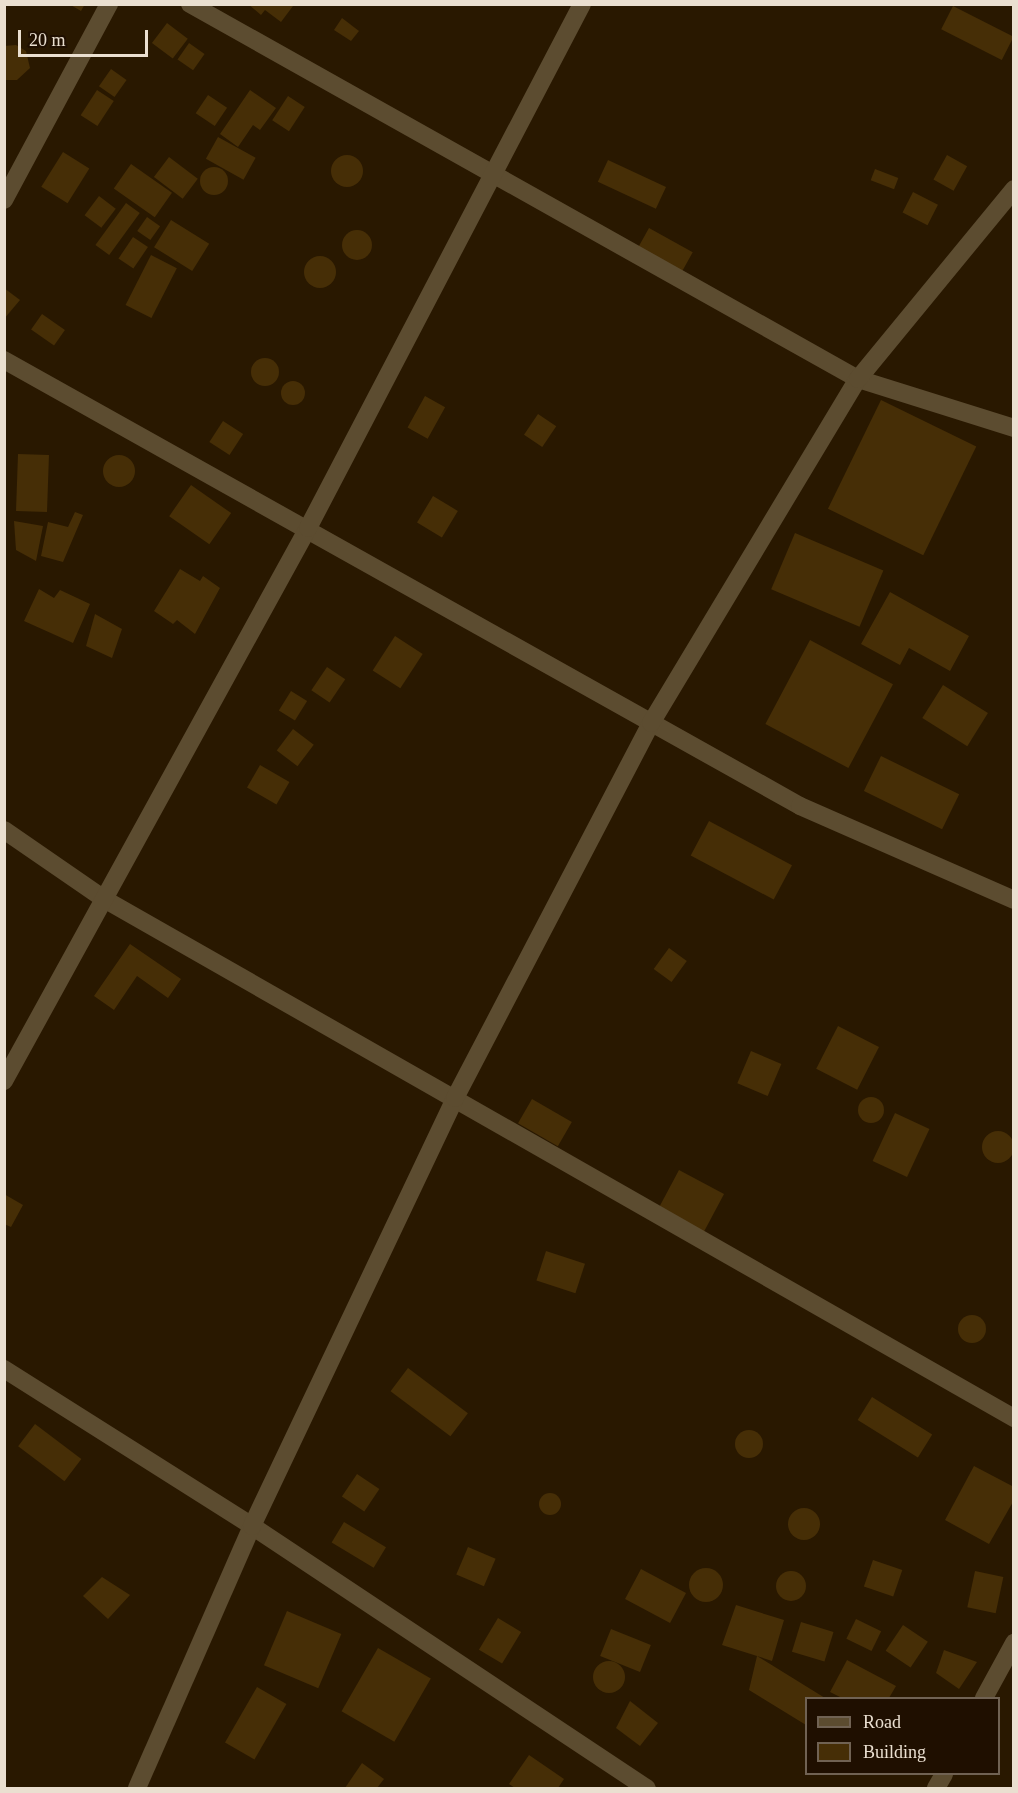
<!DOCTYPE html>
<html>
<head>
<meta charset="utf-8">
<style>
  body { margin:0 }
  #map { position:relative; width:1018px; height:1793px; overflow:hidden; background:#291800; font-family:Georgia,serif }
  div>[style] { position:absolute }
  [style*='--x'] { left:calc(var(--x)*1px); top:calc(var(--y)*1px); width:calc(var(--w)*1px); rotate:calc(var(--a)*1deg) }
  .building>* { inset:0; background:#462e06; transform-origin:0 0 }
  .round { border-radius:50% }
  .street>* { height:18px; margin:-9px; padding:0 9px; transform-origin:9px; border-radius:9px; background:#5c4c30 }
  span { translate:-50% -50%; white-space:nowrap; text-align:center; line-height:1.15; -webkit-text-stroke:4.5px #1f0f00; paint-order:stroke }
  .frame { position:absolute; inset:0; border:6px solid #eadfd0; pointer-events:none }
  .legend { position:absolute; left:805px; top:1697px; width:195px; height:78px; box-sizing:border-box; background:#1f0f00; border:2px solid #706253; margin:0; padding:8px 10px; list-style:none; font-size:18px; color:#eadfd0 }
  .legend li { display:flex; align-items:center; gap:12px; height:30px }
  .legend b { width:30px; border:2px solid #706253 }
  .scale { position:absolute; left:18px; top:30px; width:130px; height:27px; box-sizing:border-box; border:3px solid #eadfd0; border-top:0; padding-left:8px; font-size:18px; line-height:21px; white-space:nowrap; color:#eadfd0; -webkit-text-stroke:4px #1f0f00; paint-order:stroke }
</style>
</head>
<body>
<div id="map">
  <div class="building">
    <div style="clip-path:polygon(69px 4px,85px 4px,81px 11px)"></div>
    <div style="clip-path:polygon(248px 4px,291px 4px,293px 6px,281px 22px,265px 10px,261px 15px)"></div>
    <div style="left:953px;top:6px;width:68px;height:26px;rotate:27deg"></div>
    <div style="clip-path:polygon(342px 18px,359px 31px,351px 41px,334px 30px)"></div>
    <div style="left:167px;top:23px;width:26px;height:25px;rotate:37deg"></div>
    <div style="left:189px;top:43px;width:19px;height:20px;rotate:35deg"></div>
    <div style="clip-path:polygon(16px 45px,26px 51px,30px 68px,17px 80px,5px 80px,4px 46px)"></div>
    <div style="left:111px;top:69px;width:19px;height:21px;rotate:35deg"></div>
    <div style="left:97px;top:90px;width:20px;height:30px;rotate:33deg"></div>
    <div style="clip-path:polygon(250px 90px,276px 108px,260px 130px,253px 125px,238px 147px,220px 134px)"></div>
    <div style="left:208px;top:95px;width:23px;height:22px;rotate:34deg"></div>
    <div style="left:288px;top:96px;width:20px;height:29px;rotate:33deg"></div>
    <div style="left:218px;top:137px;width:43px;height:25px;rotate:29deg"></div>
    <div style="left:63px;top:152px;width:31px;height:41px;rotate:32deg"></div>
    <div class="round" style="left:331px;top:155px;width:32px;height:32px"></div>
    <div style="left:947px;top:155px;width:23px;height:28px;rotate:29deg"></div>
    <div style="left:169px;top:157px;width:36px;height:25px;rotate:37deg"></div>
    <div style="left:608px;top:160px;width:64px;height:24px;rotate:25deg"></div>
    <div style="left:131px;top:164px;width:50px;height:30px;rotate:35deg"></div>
    <div class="round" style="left:200px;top:167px;width:28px;height:28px"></div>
    <div style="left:875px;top:169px;width:25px;height:12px;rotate:21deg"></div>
    <div style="left:913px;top:192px;width:28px;height:23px;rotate:27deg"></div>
    <div style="left:99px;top:196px;width:21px;height:24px;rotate:37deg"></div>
    <div style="left:126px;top:203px;width:17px;height:52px;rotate:36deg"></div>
    <div style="left:147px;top:217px;width:16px;height:17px;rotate:35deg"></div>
    <div style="left:171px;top:220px;width:45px;height:32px;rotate:32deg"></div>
    <div style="left:649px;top:228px;width:50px;height:23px;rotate:29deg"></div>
    <div class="round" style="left:342px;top:230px;width:30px;height:30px"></div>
    <div style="left:133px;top:237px;width:18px;height:26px;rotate:34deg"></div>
    <div style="left:151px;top:255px;width:29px;height:56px;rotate:27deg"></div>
    <div class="round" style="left:304px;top:256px;width:32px;height:32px"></div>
    <div style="clip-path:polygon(4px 288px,20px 300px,4px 319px)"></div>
    <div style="left:42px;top:314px;width:28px;height:19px;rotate:35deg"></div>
    <div class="round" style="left:251px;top:358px;width:28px;height:28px"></div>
    <div class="round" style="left:281px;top:381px;width:24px;height:24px"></div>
    <div style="left:425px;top:396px;width:23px;height:36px;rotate:29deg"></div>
    <div style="left:881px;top:400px;width:106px;height:121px;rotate:26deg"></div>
    <div style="left:538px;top:414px;width:22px;height:25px;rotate:34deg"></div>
    <div style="left:223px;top:421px;width:24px;height:25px;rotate:33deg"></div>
    <div style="left:18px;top:454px;width:31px;height:57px;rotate:2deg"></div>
    <div class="round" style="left:103px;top:455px;width:32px;height:32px"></div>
    <div style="left:191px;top:485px;width:49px;height:38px;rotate:35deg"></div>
    <div style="left:433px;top:496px;width:29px;height:31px;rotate:31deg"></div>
    <div style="clip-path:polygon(75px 512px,83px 515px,63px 562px,41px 556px,48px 522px,68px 527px)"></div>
    <div style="clip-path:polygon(14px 521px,43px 526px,36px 561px,16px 550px)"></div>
    <div style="left:795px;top:533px;width:96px;height:61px;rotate:23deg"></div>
    <div style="clip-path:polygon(180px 569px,200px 581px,203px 576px,220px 588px,195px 634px,177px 620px,173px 624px,154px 611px)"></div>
    <div style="clip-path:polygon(39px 589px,54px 598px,60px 590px,90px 604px,73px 643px,24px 621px)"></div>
    <div style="clip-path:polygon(890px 592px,969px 636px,950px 671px,909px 648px,900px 665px,861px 644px)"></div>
    <div style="clip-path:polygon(95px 614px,122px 629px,112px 658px,86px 646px)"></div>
    <div style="left:395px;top:636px;width:33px;height:41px;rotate:33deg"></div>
    <div style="left:810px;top:640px;width:94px;height:95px;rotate:28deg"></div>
    <div style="left:327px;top:667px;width:22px;height:28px;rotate:34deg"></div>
    <div style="left:943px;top:685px;width:53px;height:39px;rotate:32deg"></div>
    <div style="left:291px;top:691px;width:19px;height:23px;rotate:32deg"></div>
    <div style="left:293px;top:729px;width:26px;height:27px;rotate:37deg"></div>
    <div style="left:881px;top:756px;width:87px;height:39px;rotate:26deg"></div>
    <div style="left:260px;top:765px;width:34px;height:26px;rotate:30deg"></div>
    <div style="left:709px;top:821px;width:94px;height:39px;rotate:28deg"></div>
    <div style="clip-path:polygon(130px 944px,181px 979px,168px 998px,137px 976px,114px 1010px,94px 996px)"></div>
    <div style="left:669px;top:948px;width:22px;height:26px;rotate:36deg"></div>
    <div style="left:838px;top:1026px;width:46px;height:48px;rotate:27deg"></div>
    <div style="left:751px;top:1051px;width:33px;height:35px;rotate:23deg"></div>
    <div class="round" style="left:858px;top:1097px;width:26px;height:26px"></div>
    <div style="left:532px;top:1099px;width:46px;height:28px;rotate:30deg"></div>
    <div style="left:895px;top:1113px;width:38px;height:53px;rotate:25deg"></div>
    <div class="round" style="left:982px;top:1131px;width:32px;height:32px"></div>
    <div style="left:679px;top:1170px;width:51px;height:44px;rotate:28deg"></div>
    <div style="clip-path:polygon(4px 1194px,23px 1205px,11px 1227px,4px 1224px)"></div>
    <div style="left:546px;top:1251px;width:41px;height:31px;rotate:18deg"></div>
    <div class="round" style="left:958px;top:1315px;width:28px;height:28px"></div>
    <div style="left:408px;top:1368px;width:75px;height:29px;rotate:37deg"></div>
    <div style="left:872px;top:1397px;width:71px;height:27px;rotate:32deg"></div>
    <div style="left:35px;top:1424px;width:58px;height:28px;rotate:37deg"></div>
    <div class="round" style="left:735px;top:1430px;width:28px;height:28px"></div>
    <div style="clip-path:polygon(974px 1466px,1014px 1487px,1014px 1500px,989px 1544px,945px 1520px)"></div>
    <div style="left:357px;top:1474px;width:27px;height:27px;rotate:34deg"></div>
    <div class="round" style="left:539px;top:1493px;width:22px;height:22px"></div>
    <div class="round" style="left:788px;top:1508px;width:32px;height:32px"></div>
    <div style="left:344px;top:1522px;width:49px;height:24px;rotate:31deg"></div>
    <div style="left:468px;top:1547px;width:30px;height:30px;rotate:23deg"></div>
    <div style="left:873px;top:1560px;width:31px;height:28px;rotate:19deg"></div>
    <div class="round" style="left:689px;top:1568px;width:34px;height:34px"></div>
    <div style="left:641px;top:1569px;width:51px;height:34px;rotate:28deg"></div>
    <div style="left:975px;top:1571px;width:29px;height:37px;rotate:12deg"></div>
    <div class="round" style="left:776px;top:1571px;width:30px;height:30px"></div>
    <div style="clip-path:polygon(102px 1577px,130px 1595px,108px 1619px,83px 1596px)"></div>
    <div style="clip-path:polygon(736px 1605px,784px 1620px,772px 1661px,757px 1656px,825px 1698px,806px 1698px,806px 1725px,749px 1690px,757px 1656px,722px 1645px)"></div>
    <div style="left:287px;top:1611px;width:59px;height:59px;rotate:23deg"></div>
    <div style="left:498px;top:1618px;width:27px;height:37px;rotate:31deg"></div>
    <div style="left:856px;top:1619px;width:28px;height:22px;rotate:26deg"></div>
    <div style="left:801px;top:1622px;width:34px;height:31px;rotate:17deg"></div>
    <div style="left:903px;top:1625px;width:30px;height:31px;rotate:34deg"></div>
    <div style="left:611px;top:1629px;width:43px;height:29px;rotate:22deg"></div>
    <div style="left:378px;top:1648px;width:61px;height:73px;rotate:30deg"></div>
    <div style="clip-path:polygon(944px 1650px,977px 1662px,959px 1689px,936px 1673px)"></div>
    <div style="clip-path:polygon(847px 1660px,896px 1686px,889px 1698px,842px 1698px,830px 1692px)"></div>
    <div class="round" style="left:593px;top:1661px;width:32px;height:32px"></div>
    <div style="left:257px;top:1687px;width:34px;height:64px;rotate:30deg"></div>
    <div style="clip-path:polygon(630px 1701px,658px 1723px,640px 1746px,616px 1728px)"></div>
    <div style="clip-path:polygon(529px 1755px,564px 1779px,558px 1788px,515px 1788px,509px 1784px)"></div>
    <div style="clip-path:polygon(362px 1763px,384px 1779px,377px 1788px,345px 1788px)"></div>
  </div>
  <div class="street">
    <div style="--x:190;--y:4;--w:766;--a:29.31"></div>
    <div style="--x:858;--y:379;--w:164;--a:17.4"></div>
    <div style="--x:4;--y:200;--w:222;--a:-61.8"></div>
    <div style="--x:4;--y:360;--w:912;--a:29.26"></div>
    <div style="--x:800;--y:806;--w:234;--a:23.7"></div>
    <div style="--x:4;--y:830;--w:121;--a:34.6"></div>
    <div style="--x:104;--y:899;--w:1048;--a:29.7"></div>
    <div style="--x:4;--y:1081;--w:631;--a:-61.2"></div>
    <div style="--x:308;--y:528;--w:591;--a:-62.39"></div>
    <div style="--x:4;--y:1369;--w:294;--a:32.3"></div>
    <div style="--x:252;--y:1526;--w:474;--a:33.6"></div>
    <div style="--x:984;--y:1698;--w:63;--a:-61.4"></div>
    <div style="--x:137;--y:1788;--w:286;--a:-66.3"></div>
    <div style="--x:252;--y:1526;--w:474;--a:-64.6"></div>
    <div style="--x:455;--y:1098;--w:423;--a:-62.4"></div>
    <div style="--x:651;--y:723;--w:401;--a:-59"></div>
    <div style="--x:858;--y:379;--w:246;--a:-50.6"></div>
    <div style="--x:936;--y:1788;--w:16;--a:-60"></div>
  </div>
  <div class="frame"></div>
  <ul class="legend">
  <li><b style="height:8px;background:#5c4c30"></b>Road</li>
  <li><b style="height:16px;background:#462e06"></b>Building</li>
  </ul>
  <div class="scale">20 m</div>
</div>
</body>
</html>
